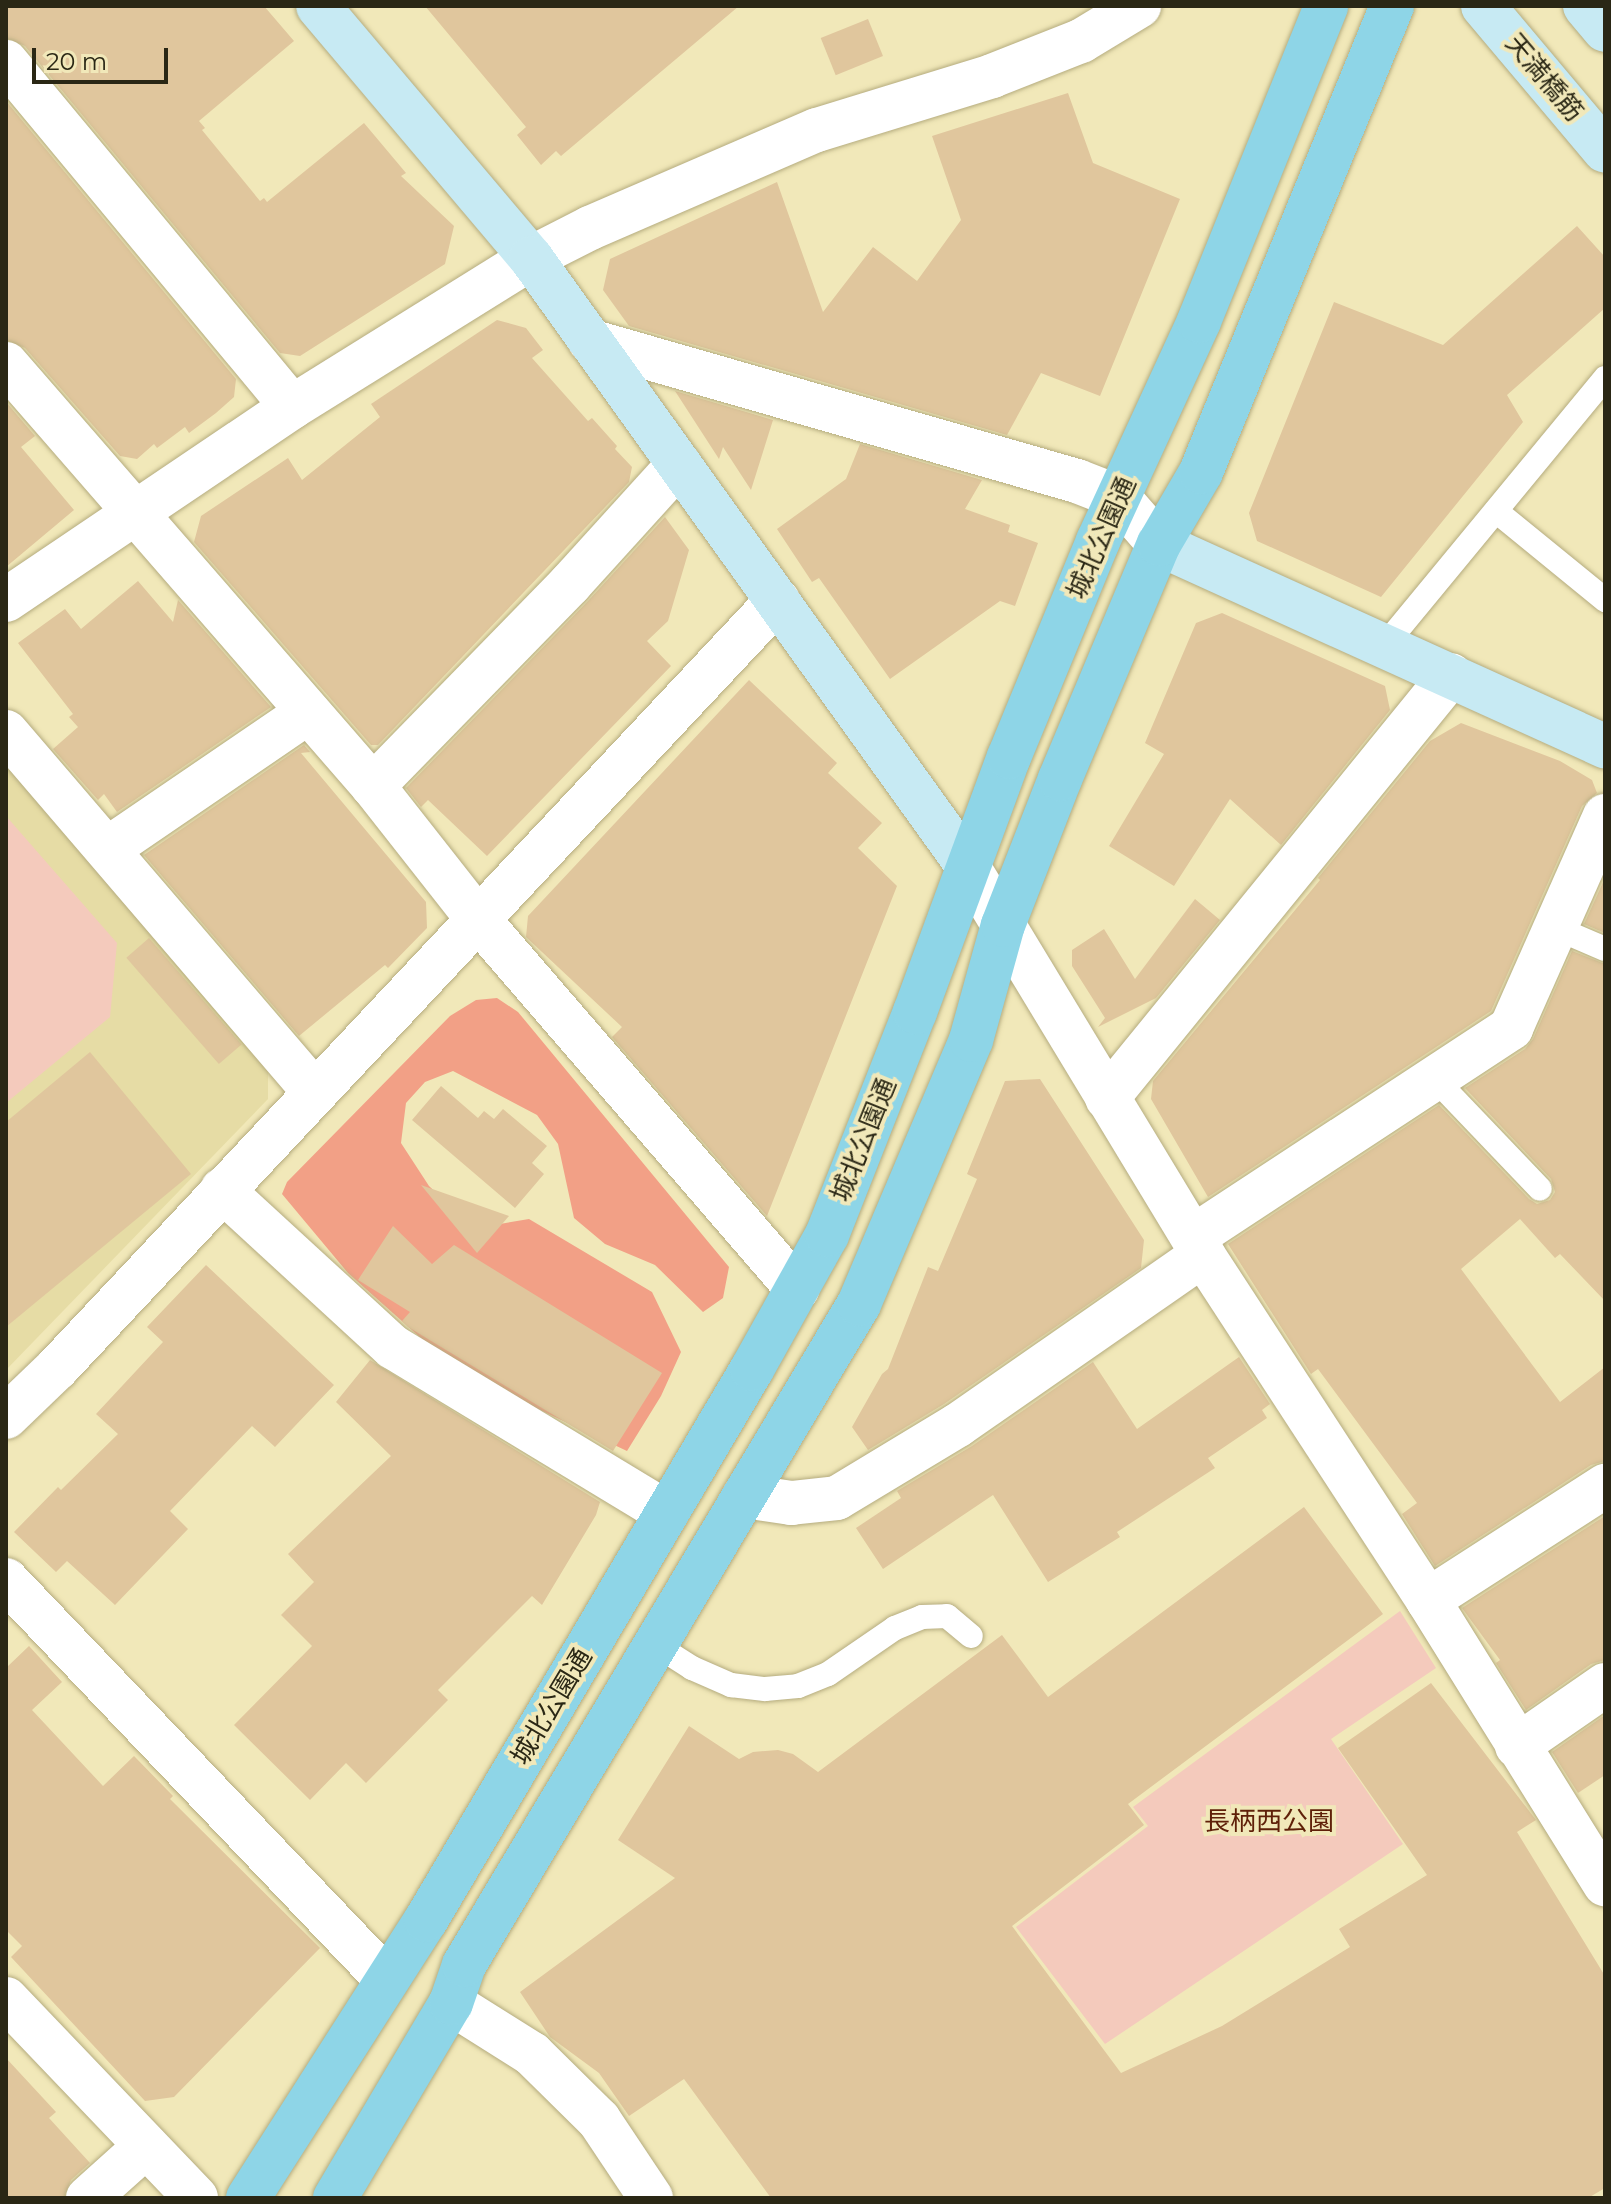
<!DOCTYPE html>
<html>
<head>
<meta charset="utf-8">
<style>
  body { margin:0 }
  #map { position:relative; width:1611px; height:2204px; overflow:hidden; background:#f1e8b9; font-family:Montserrat,"Noto Sans JP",sans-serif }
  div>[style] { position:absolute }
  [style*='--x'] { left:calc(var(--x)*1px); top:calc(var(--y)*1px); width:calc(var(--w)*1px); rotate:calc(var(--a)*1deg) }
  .built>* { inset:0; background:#e6dca5 }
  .green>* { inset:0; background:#f4cabc }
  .forest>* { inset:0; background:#f2a086 }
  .building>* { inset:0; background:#e0c69d; transform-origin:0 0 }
  .roads { filter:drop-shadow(0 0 2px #b5ac7f) drop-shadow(0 0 2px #b5ac7f) }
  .lane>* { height:24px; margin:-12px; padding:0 12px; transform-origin:12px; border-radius:12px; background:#fff }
  .street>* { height:44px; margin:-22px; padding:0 22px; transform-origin:22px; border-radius:22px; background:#fff }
  .secondary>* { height:44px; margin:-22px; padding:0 22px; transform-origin:22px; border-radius:22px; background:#c7eaf3 }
  .primary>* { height:44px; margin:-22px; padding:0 22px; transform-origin:22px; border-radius:22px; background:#8ed5e7 }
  span { translate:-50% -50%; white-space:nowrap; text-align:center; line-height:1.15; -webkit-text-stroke:8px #f1e8b9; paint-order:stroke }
  .street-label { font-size:26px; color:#2a2715 }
  .park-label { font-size:26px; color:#5f2009 }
  .frame { position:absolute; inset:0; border:8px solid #2a2715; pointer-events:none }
  .scale { position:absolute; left:32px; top:48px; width:136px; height:36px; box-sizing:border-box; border:4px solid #2a2715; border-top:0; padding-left:10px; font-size:24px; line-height:28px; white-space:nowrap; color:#2a2715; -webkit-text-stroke:6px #f1e8b9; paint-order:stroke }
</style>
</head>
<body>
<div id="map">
  <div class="built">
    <div style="clip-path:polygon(6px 761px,268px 1071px,268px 1099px,6px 1370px)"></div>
  </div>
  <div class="green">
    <div style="clip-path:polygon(6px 816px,117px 943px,110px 1017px,6px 1103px)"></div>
    <div style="clip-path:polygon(1400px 1611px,1436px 1668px,1331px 1739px,1403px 1844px,1105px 2044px,1016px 1927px,1148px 1826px,1133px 1807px)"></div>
  </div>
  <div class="forest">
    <div style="clip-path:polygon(497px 998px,518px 1012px,729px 1267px,723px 1298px,703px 1312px,655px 1265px,605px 1244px,574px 1218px,558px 1144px,537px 1115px,453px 1071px,425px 1082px,406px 1103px,401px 1143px,429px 1186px,463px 1218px,494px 1225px,529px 1219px,652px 1292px,681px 1352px,661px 1396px,627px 1451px,458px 1371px,348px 1273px,282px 1194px,287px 1182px,450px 1016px,476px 1000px)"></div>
  </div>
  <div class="building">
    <div style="clip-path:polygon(6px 6px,264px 6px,294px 41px,199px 121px,205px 128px,202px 130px,260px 201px,264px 198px,267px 202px,364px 123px,406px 173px,401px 176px,454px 226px,445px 264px,300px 356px,280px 353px,25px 46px,6px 38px)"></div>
    <div style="clip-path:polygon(425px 6px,739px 6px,561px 156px,556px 151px,541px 165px,517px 135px,526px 127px)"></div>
    <div style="left:868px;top:19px;width:40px;height:51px;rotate:68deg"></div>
    <div style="clip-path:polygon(1068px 93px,1093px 163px,1180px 199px,1100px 396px,1041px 373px,1007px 435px,629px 326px,603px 290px,610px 259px,777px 182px,823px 312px,873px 247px,917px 281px,961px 220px,932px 136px)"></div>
    <div style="clip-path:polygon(6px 101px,236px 379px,234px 397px,216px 413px,189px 433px,185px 427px,157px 448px,154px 444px,137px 459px,120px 456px,25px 348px,6px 340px)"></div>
    <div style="clip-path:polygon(1577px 226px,1605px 257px,1605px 308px,1507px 395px,1523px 422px,1381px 597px,1257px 541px,1249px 513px,1334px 302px,1443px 345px)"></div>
    <div style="clip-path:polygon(497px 320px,526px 328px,543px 350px,532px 358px,588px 421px,592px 418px,617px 446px,615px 449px,632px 467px,629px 482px,378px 745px,371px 745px,194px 542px,201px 516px,288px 458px,302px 480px,380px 417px,371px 404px)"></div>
    <div style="clip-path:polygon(675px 391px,773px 420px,751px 490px,723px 447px,719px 459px)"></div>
    <div style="clip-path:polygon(6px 402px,35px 436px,21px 447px,74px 510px,6px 567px)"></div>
    <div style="clip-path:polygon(860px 444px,982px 480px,965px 509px,1010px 525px,1008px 532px,1038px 543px,1015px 606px,1000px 601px,890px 679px,819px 578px,812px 582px,777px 529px,846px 479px)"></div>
    <div style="clip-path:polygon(665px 517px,689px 550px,668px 621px,647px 641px,671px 666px,487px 856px,428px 800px,421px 807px,406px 788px,588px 601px)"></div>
    <div style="clip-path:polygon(138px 581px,173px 622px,178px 600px,271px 707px,117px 812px,104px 794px,98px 800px,53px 749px,78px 727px,69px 717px,73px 714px,18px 643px,65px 609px,81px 629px)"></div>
    <div style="clip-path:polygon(1222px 613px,1385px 686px,1390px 710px,1281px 845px,1230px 799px,1174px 886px,1109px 846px,1164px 754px,1145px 743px,1196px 623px)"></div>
    <div style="clip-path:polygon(749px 680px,837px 763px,828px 773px,882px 823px,858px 848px,897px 886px,767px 1216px,612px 1037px,622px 1027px,526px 937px,528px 916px)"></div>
    <div style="clip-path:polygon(1461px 723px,1560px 761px,1592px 780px,1597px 793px,1582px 806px,1491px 1011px,1208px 1197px,1151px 1099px,1153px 1081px,1320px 880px,1318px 878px,1430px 741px)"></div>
    <div style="clip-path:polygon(304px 745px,310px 752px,301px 753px,426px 902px,427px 928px,388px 968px,385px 965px,299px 1036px,144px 855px)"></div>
    <div style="clip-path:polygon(1605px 878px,1605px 933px,1584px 924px)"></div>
    <div style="clip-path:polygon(1195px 899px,1220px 920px,1156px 998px,1098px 1027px,1105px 1018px,1072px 966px,1072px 950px,1104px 929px,1135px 979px)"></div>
    <div style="left:149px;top:938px;width:141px;height:30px;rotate:49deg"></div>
    <div style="clip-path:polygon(1572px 951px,1605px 964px,1605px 1301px,1560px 1254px,1555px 1258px,1520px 1219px,1461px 1269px,1560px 1402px,1605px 1367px,1605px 1461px,1591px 1465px,1435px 1566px,1402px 1514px,1417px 1503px,1318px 1369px,1311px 1374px,1228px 1244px,1439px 1105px,1529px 1199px,1537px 1204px,1550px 1200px,1555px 1192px,1551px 1179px,1465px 1088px,1525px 1049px,1533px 1039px)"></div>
    <div style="clip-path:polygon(90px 1052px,191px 1174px,6px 1327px,6px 1122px)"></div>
    <div style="clip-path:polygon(1040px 1079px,1144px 1240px,1141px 1268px,944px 1404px,868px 1450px,852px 1427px,882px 1374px,888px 1369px,928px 1267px,938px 1271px,977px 1179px,967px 1174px,1005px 1081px)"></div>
    <div style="clip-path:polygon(441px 1086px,478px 1118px,484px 1111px,494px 1119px,503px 1109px,547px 1146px,532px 1163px,544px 1174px,515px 1208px,412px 1120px)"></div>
    <div style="clip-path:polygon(421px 1185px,509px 1216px,477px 1253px)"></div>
    <div style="clip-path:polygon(393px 1226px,432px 1264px,454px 1245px,662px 1373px,613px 1451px,408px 1327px,402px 1321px,410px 1312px,358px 1280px)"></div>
    <div style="clip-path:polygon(206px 1265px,334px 1385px,275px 1447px,252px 1426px,170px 1511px,188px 1529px,115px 1605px,67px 1561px,56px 1572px,14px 1532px,58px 1487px,61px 1490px,118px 1434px,96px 1414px,163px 1342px,147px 1327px)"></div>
    <div style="clip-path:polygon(1239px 1357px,1270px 1404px,1262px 1410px,1267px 1418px,1208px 1458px,1215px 1468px,1117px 1532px,1120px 1537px,1048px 1582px,993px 1495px,883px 1569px,856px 1528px,901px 1498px,897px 1491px,972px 1446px,1093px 1362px,1137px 1429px)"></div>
    <div style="clip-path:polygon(370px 1360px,600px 1502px,596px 1515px,542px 1605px,532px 1596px,438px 1690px,448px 1700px,366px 1783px,346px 1763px,310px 1800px,234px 1725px,312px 1646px,281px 1615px,314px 1582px,288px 1554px,391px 1456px,336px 1402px)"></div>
    <div style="clip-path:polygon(1304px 1507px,1383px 1614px,1128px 1804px,1144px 1825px,1012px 1926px,1121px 2073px,1222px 2026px,1350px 1947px,1339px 1929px,1427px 1875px,1338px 1748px,1431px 1683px,1536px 1820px,1517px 1832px,1605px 1976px,1605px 2188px,1588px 2198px,771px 2198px,684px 2079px,629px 2116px,599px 2073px,550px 2037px,520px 1992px,675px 1878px,618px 1840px,689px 1726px,739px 1759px,753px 1752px,778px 1750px,793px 1754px,818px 1772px,1002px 1635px,1048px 1697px)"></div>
    <div style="clip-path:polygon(1605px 1516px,1605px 1660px,1591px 1664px,1526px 1710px,1496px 1663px,1500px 1660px,1462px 1608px)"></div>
    <div style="clip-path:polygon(29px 1646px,62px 1682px,32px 1710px,103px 1786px,134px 1756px,173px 1796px,170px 1799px,320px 1948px,174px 2097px,145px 2101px,11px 1957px,22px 1946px,6px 1930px,6px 1668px)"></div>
    <div style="clip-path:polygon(1605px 1715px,1605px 1775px,1578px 1793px,1552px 1752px)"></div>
    <div style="clip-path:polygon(6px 2058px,56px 2112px,49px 2118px,90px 2163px,71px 2180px,64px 2198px,6px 2198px)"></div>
  </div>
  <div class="roads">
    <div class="lane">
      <div style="--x:1496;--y:511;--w:141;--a:39.2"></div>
      <div style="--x:1385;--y:645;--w:346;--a:-50.5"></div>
      <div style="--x:1556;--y:928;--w:53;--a:23.2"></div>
      <div style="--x:1434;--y:1078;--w:153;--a:46.3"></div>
      <div style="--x:656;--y:1645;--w:43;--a:32.6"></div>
      <div style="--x:692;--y:1668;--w:43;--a:23.6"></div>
      <div style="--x:731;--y:1685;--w:34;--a:7"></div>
      <div style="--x:765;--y:1689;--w:33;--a:-5"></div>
      <div style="--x:798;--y:1686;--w:32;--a:-22"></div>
      <div style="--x:828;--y:1674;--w:81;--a:-34.5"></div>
      <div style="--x:895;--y:1628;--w:29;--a:-22"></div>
      <div style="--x:922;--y:1617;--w:25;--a:-2"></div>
      <div style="--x:947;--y:1616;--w:31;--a:40"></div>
    </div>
    <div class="street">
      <div style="--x:6;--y:62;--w:448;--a:50.3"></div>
      <div style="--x:590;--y:341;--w:507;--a:16.04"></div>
      <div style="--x:1077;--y:481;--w:44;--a:21.3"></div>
      <div style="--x:1118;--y:497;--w:62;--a:48.9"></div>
      <div style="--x:6;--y:364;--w:559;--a:48.99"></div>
      <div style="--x:373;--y:786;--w:168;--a:51.8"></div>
      <div style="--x:477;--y:918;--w:490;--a:49.2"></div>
      <div style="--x:6;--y:600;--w:345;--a:-34"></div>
      <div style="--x:292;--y:407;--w:282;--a:-31.9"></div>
      <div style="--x:531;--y:258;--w:66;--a:-27"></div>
      <div style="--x:590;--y:228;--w:247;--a:-23.4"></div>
      <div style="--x:817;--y:130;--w:183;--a:-17.1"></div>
      <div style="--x:992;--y:76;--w:96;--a:-21.5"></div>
      <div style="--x:1081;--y:41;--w:68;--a:-31.1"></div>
      <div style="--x:6;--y:732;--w:475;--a:49.4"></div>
      <div style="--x:373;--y:786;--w:282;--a:-45.7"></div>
      <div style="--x:570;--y:584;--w:162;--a:-47.8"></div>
      <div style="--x:109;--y:848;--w:241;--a:-34.3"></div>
      <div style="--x:967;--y:865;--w:456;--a:58.8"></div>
      <div style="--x:1203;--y:1255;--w:412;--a:56.9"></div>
      <div style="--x:1428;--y:1600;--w:335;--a:58.1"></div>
      <div style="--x:1107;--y:1098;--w:545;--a:-50.88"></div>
      <div style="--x:222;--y:1190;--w:232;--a:42.6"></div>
      <div style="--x:393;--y:1347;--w:320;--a:31.2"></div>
      <div style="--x:1193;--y:1237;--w:381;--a:-33.3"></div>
      <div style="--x:1511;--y:1028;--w:232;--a:-66.1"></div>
      <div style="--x:6;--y:1417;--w:71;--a:-43.9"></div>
      <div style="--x:57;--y:1368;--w:1053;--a:-46.81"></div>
      <div style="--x:744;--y:1496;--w:48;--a:8.5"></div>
      <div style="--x:791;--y:1503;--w:46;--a:-6.2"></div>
      <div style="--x:837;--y:1498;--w:141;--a:-31.1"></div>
      <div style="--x:958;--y:1425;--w:298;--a:-34.8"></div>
      <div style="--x:6;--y:1580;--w:552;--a:46.39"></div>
      <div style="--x:1428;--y:1600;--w:211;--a:-32.8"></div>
      <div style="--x:1517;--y:1746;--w:107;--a:-34.7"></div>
      <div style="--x:6;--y:1999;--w:275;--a:46.3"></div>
      <div style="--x:451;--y:2003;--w:96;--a:32.2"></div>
      <div style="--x:532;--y:2054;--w:94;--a:44.6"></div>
      <div style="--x:599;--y:2120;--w:94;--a:56.3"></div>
      <div style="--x:88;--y:2198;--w:78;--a:-41.9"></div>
    </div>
    <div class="secondary">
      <div style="--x:318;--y:6;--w:330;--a:49.8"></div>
      <div style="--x:531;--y:258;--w:747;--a:54.31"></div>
      <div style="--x:1483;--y:6;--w:189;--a:49.9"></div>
      <div style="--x:1585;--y:6;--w:31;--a:50"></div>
      <div style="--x:1159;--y:544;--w:490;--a:24.4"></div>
    </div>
    <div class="primary">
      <div style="--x:248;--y:2198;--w:330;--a:-57.4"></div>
      <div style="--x:426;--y:1920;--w:640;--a:-59.39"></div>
      <div style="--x:752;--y:1369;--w:154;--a:-60.8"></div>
      <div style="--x:827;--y:1235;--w:240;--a:-68.5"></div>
      <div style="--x:915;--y:1012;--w:272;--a:-69.8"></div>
      <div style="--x:1009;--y:757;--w:234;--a:-67.6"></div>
      <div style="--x:1098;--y:541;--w:242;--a:-65.3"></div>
      <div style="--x:1199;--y:321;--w:340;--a:-68"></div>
      <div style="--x:335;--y:2198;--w:227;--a:-59.3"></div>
      <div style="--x:451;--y:2003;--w:40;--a:-71.1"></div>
      <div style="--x:464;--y:1965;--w:770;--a:-59.14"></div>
      <div style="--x:859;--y:1304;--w:287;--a:-67"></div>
      <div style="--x:971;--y:1040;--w:119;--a:-74.5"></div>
      <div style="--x:1003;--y:925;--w:157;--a:-68.7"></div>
      <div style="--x:1060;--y:779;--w:255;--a:-67.2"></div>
      <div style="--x:1159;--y:544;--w:83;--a:-59.7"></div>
      <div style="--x:1201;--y:472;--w:504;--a:-67.71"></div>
    </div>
  </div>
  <div class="street-label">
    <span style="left:1544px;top:78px;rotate:50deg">天満橋筋</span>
    <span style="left:1102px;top:538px;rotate:-66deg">城北公園通</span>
    <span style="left:864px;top:1140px;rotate:-68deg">城北公園通</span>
    <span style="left:552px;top:1707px;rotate:-59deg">城北公園通</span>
  </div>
  <div class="park-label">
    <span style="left:1269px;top:1822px">長柄西公園</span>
  </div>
  <div class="frame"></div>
  <div class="scale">20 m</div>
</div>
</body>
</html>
